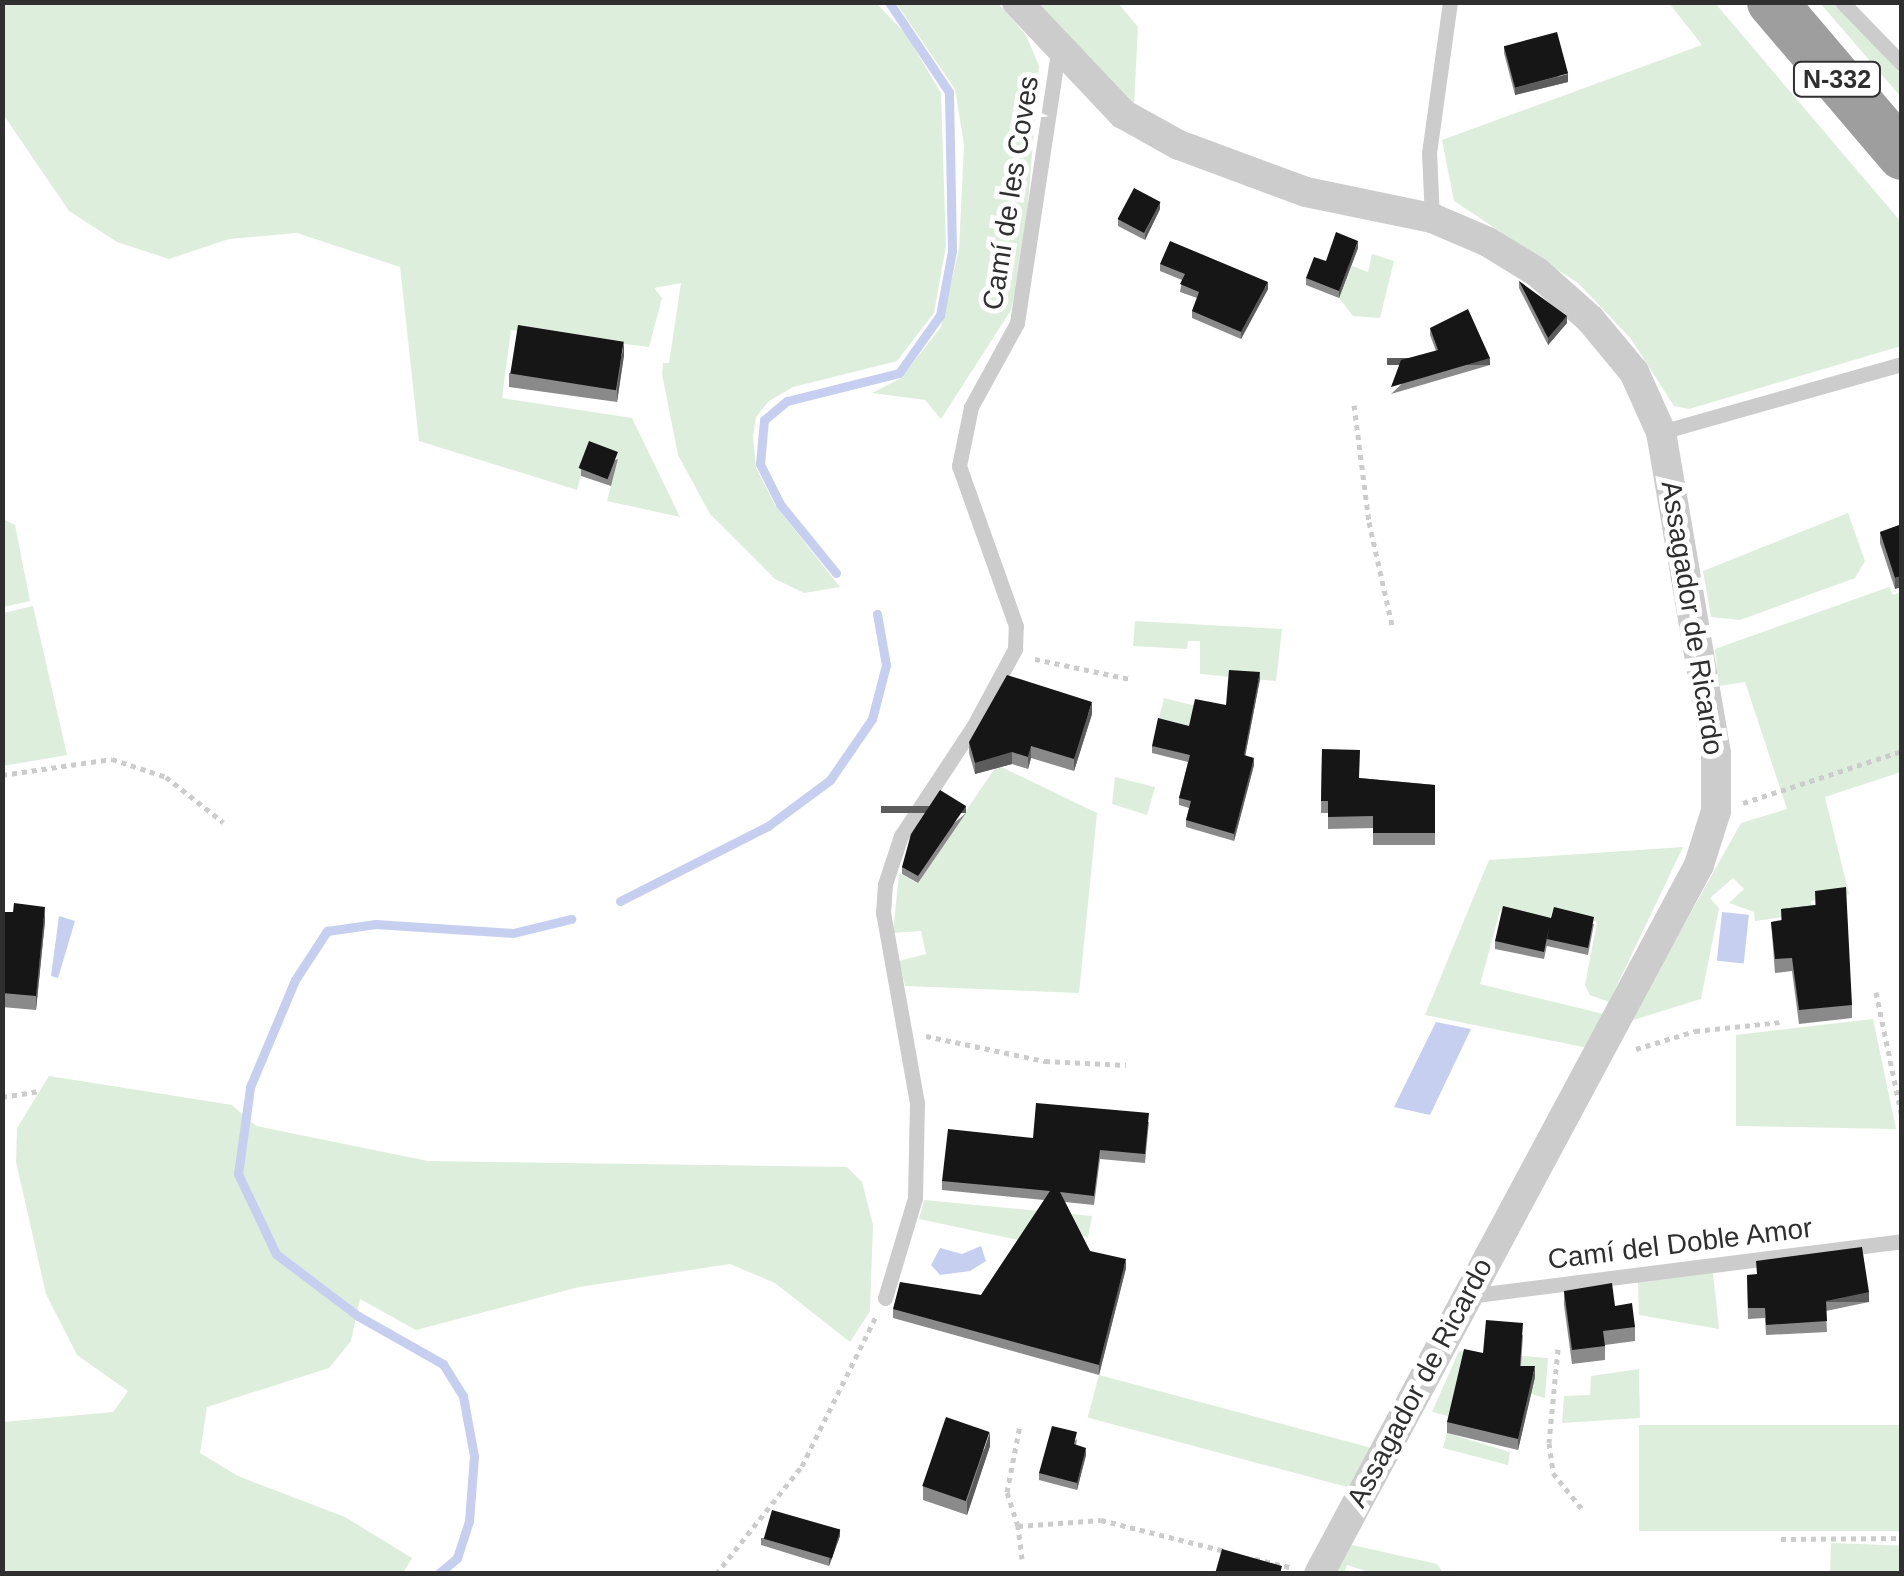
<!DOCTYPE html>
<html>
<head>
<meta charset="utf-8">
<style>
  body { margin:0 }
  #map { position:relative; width:1904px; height:1576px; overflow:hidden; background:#fff; font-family:Arial,sans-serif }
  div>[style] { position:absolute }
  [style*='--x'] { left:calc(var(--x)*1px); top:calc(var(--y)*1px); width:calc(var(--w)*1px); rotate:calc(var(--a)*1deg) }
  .green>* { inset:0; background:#deeedc; transform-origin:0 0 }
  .water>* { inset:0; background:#c6cfef; transform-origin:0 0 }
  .stream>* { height:9px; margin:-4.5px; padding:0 4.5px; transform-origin:4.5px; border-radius:4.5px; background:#c6cfef }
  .path>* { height:5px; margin-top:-2.5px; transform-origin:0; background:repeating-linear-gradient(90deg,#ccc 0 5px,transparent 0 10px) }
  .service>* { height:15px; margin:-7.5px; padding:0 7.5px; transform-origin:7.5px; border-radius:7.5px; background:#ccc }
  .minor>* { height:30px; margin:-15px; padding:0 15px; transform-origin:15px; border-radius:15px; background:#ccc }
  .trunk>* { height:50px; margin:-25px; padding:0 25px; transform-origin:25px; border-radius:25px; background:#9e9e9e }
  .wall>* { inset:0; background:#8a8a8a }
  .shaded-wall>* { inset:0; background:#5c5c5c; transform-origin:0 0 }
  .building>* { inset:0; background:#161616; transform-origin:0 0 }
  span { translate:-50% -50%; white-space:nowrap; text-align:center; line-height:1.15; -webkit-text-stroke:10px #fff; paint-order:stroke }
  .shield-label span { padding:2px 8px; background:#fff; border:2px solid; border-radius:8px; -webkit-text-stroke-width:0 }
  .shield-label { font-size:25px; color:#2f2f2f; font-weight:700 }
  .street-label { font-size:28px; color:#2f2f2f }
  .frame { position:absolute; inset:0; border:5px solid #2f2f2f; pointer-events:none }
</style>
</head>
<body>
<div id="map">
  <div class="green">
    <div style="clip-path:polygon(3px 3px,876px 3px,906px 34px,941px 93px,946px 246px,934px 313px,897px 361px,793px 387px,769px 401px,756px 417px,753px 436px,756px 468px,775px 505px,840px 587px,804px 593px,775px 579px,710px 514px,678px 455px,662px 374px,663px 363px,669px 363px,681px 283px,654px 288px,662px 298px,649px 347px,511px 330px,502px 398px,632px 418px,680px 517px,607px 501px,618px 459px,589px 449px,577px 490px,419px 441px,400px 267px,297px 233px,229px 239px,169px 259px,117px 242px,69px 211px,3px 114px)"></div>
    <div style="clip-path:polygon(896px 3px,998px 3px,1026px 35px,1039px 66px,1024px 255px,1011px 310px,941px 419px,925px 400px,872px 393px,901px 378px,941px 327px,959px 249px,964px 145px,955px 89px)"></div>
    <div style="clip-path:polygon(1034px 3px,1118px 3px,1138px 27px,1134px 105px)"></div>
    <div style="clip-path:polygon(1669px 3px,1715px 3px,1901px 222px,1901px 346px,1689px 409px,1674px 406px,1631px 339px,1579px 284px,1454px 201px,1442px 140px,1702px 45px)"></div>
    <div style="clip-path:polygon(1820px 3px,1835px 3px,1901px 74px,1901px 97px)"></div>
    <div style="clip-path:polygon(1372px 254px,1394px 261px,1380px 318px,1353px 316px,1339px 298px,1352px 266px,1368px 272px)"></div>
    <div style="clip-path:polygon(1848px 513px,1865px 561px,1855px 578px,1740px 620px,1711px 617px,1703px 571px)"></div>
    <div style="clip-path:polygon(3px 519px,15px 525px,30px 601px,3px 607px)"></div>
    <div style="clip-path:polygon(1889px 587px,1893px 595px,1901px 592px,1901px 772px,1825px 797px,1849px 894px,1811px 901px,1811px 913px,1755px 921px,1754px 912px,1729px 903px,1744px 889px,1733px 878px,1710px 898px,1719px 908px,1701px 999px,1630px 1021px,1741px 823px,1787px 809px,1745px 682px,1719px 686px,1715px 649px)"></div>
    <div style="clip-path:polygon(33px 606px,67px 755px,3px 766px,3px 613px)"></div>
    <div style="clip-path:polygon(1135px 621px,1282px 629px,1276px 681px,1200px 674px,1200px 641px,1188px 641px,1187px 649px,1133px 646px)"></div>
    <div style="left:1164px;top:698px;width:32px;height:28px;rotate:14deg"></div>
    <div style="clip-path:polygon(997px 765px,1097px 813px,1079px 993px,905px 986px,899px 961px,926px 954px,921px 931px,893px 933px,899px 873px,917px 883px)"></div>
    <div style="clip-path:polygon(1115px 777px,1155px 787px,1147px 815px,1112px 804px)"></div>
    <div style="clip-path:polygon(1683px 847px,1609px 1002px,1590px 995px,1585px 985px,1597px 922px,1552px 911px,1549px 921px,1500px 911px,1480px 984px,1604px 1014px,1588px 1048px,1425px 1015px,1489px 860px)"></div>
    <div style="clip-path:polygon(1873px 1019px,1896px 1129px,1736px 1126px,1736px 1035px)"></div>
    <div style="clip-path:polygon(49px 1076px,232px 1105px,256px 1126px,428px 1161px,847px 1167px,862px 1182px,873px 1225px,870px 1311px,850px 1342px,775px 1283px,730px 1264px,579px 1287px,416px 1330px,360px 1299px,351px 1341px,329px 1368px,207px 1407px,200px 1453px,238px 1476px,345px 1517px,412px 1558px,403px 1573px,3px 1573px,3px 1422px,113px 1412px,128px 1391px,77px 1355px,46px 1294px,16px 1162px,17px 1128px)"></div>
    <div style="clip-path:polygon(924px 1200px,1092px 1216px,1088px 1237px,1035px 1228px,1027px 1242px,919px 1219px)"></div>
    <div style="clip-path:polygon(1713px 1273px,1719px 1329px,1639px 1315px,1638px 1282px)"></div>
    <div style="clip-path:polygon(1459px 1351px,1548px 1358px,1545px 1398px,1531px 1394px,1451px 1417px,1432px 1412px)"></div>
    <div style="clip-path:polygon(1639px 1369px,1640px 1418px,1562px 1423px,1564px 1396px,1590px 1395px,1591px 1376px)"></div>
    <div style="left:1099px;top:1375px;width:283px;height:44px;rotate:15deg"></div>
    <div style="left:1901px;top:1425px;width:106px;height:262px;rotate:90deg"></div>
    <div style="clip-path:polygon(1447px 1433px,1510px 1452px,1508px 1465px,1443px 1448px)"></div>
    <div style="left:1831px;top:1543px;width:70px;height:30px;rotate:2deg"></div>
    <div style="clip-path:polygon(1348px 1544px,1437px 1564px,1444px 1574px,1372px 1573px,1347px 1565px,1344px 1573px,1333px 1574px)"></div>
  </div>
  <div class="water">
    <div style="left:1722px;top:912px;width:27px;height:49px;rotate:6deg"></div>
    <div style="clip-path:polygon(59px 916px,75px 921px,58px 978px,51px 976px)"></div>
    <div style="clip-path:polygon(1436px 1022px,1471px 1029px,1430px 1115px,1394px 1107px)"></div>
    <div style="clip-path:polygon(981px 1246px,986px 1261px,970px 1271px,940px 1275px,931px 1265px,940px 1248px,962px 1254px)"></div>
  </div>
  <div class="stream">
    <div style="--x:836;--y:573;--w:89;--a:-129.1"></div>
    <div style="--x:780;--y:504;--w:45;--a:-116.6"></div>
    <div style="--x:760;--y:464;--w:44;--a:-84.8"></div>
    <div style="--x:764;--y:420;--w:30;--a:-40"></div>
    <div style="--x:787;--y:401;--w:115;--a:-14"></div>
    <div style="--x:899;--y:373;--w:71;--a:-54.7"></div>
    <div style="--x:940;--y:315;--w:65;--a:-79.4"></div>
    <div style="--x:952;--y:251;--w:159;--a:-91.1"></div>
    <div style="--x:949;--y:92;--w:108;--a:-123.7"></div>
    <div style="--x:620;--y:901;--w:166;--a:-26.9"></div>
    <div style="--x:768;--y:826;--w:77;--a:-36.6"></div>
    <div style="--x:830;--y:780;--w:74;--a:-55.5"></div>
    <div style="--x:872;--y:719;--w:56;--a:-75.5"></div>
    <div style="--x:886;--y:665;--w:52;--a:-100"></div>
    <div style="--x:438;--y:1574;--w:25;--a:-40"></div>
    <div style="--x:457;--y:1558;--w:39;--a:-72"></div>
    <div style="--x:469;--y:1521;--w:65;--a:-85.6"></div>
    <div style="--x:474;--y:1456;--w:61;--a:-100.4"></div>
    <div style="--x:463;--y:1396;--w:38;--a:-122"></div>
    <div style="--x:443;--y:1364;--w:98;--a:-150.5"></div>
    <div style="--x:358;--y:1316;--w:103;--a:-142.9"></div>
    <div style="--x:276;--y:1254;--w:89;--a:-115.4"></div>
    <div style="--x:238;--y:1174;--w:88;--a:-82.1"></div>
    <div style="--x:250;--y:1087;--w:116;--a:-67.2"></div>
    <div style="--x:295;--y:980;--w:59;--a:-56.9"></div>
    <div style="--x:327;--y:931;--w:49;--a:-8.3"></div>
    <div style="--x:375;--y:924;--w:138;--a:3.7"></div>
    <div style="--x:513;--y:933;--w:60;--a:-13.6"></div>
  </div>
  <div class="path">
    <div style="--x:1354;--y:405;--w:118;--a:82.7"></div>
    <div style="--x:1369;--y:522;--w:106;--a:77.4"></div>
    <div style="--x:1035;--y:659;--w:97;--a:11.9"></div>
    <div style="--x:2;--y:775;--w:111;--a:-8.3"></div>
    <div style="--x:112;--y:759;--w:57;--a:18.4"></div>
    <div style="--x:166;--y:777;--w:73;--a:38.3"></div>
    <div style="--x:1743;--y:803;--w:167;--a:-18.1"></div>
    <div style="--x:1876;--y:992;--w:129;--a:78.3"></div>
    <div style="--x:926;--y:1036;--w:122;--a:11.9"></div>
    <div style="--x:1045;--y:1061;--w:81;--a:2.8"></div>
    <div style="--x:1636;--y:1049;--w:62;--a:-17"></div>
    <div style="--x:1695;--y:1031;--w:85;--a:-6"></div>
    <div style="--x:2;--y:1097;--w:37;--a:-9"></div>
    <div style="--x:1558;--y:1349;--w:94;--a:95.5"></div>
    <div style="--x:1549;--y:1443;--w:30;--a:82"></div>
    <div style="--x:1553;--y:1473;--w:48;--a:51"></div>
    <div style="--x:1018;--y:1526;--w:36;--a:-108"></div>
    <div style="--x:1007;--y:1492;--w:68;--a:-79"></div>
    <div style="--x:1781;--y:1539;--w:121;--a:-0.5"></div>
    <div style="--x:1022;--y:1559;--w:33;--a:-97"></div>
    <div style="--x:1018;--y:1526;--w:83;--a:-4.1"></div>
    <div style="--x:1101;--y:1520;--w:128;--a:14"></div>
    <div style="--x:1255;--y:1559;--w:39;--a:13"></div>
    <div style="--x:488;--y:1574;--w:62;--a:0"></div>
    <div style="--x:716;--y:1574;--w:138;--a:-51.5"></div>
    <div style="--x:802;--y:1466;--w:169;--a:-63.7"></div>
  </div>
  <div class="service">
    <div style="--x:1842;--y:2;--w:86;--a:45.9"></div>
    <div style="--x:1432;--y:218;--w:65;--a:-92.6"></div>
    <div style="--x:1429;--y:153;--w:152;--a:-82.1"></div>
    <div style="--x:1661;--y:432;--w:250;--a:-15.8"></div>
    <div style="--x:1468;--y:1296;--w:437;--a:-7.2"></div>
    <div style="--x:885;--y:1298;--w:104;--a:-73.3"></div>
    <div style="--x:915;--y:1198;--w:95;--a:-88.8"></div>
    <div style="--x:917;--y:1103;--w:193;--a:-100.1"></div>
    <div style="--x:883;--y:913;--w:29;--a:-86"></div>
    <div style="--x:885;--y:884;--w:51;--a:-71.6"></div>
    <div style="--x:901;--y:836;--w:131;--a:-56.6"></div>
    <div style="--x:973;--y:727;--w:89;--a:-61.7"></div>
    <div style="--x:1015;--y:649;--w:23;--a:-88"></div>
    <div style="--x:1016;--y:626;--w:170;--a:-109.6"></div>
    <div style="--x:959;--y:466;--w:60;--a:-78.5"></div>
    <div style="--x:971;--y:407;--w:96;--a:-61.3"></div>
    <div style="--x:1017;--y:323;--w:275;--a:-81.4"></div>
  </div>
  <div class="minor">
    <div style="--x:1017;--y:2;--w:154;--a:46.6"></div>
    <div style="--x:1123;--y:114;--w:64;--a:29"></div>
    <div style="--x:1179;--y:145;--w:135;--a:20.3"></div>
    <div style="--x:1306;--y:192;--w:129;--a:11.7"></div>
    <div style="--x:1432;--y:218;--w:61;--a:23.2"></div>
    <div style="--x:1488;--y:242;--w:57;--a:31.5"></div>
    <div style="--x:1537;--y:272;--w:71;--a:41.6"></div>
    <div style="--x:1590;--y:319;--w:69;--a:50.3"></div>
    <div style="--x:1634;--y:372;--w:66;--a:65.8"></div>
    <div style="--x:1661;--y:432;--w:326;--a:80.3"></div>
    <div style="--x:1716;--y:753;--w:58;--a:90"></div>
    <div style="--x:1716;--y:811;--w:57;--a:107.5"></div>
    <div style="--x:1699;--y:865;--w:804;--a:118.19"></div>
  </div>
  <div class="trunk">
    <div style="--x:1772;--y:2;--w:201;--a:49.6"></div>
  </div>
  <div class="wall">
    <div style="clip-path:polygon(1504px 46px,1568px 82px,1515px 95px,1504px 53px)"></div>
    <div style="clip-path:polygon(1160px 209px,1145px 240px,1118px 226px,1118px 219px)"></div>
    <div style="clip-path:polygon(1358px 248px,1339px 298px,1306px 285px,1306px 278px,1326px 261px)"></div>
    <div style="clip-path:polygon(1160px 264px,1268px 289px,1241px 339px,1192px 318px,1192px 311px,1197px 298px,1180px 292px,1182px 280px,1160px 271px)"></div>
    <div style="clip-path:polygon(1519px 281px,1567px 323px,1548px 345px,1519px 288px)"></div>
    <div style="clip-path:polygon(1430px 328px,1490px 365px,1391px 394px,1436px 351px,1430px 335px)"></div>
    <div style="clip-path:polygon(624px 355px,617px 402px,509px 387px,509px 373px)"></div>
    <div style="clip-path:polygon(618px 459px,611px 486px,581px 476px,581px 469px)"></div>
    <div style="clip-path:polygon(1902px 524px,1895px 589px,1880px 543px,1880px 532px)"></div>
    <div style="clip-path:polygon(1260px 679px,1245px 756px,1254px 765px,1234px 841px,1186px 827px,1186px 820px,1189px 808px,1179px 805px,1179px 798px,1188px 762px,1152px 753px,1152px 746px,1226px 705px)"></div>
    <div style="clip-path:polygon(1092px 714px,1074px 771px,1031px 758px,1028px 769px,1012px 764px,975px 774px,969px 753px,969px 742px)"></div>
    <div style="clip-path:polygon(1322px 749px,1359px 778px,1435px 785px,1435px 845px,1373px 845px,1373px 828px,1328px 829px,1328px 813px,1321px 813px)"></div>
    <div style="clip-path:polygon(966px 813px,918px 883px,902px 874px,902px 867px)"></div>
    <div style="clip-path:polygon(1815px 891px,1852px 1005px,1852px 1018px,1799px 1024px,1792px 971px,1775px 973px,1771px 922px,1781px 921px,1781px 909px,1815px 905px)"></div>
    <div style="clip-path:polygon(2px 912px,45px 921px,36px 1010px,2px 1007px)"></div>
    <div style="clip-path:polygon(1551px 918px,1594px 924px,1588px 955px,1547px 946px,1547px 945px,1544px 959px,1495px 949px,1495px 941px)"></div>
    <div style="clip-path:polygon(1149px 1122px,1145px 1163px,1100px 1159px,1094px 1205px,1065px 1202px,1090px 1251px,1126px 1268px,1099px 1375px,893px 1318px,893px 1309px,981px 1295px,1044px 1200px,942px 1190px,942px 1181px,1033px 1138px)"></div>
    <div style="clip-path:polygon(1747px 1275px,1869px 1302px,1826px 1311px,1827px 1332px,1766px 1335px,1765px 1318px,1748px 1319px)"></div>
    <div style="clip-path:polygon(1564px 1291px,1615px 1306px,1635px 1327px,1635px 1341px,1605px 1345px,1605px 1360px,1572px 1364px,1564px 1305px)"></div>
    <div style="clip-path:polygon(1523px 1335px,1521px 1366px,1535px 1377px,1518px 1450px,1447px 1433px,1447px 1422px,1483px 1353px)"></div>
    <div style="clip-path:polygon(1077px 1439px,1076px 1445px,1086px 1455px,1077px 1490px,1039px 1480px,1039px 1473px)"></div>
    <div style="clip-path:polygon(990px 1446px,967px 1515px,923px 1500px,923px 1486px)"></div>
    <div style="clip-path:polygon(840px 1536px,829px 1566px,761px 1545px,761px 1538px)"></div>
  </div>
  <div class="shaded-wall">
    <div style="clip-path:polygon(1568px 74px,1568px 82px,1515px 95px,1515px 88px)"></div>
    <div style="clip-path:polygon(1160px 202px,1160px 209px,1145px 240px,1145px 233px)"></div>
    <div style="clip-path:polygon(1358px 241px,1358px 248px,1339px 298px,1339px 291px)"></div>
    <div style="clip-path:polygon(1268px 282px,1268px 289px,1241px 339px,1241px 332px)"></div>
    <div style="clip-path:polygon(1567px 316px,1567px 323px,1548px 345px,1548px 338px)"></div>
    <div style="clip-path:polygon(624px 341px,624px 355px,617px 402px,617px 388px)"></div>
    <div style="left:1490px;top:358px;width:7px;height:103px;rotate:90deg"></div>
    <div style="clip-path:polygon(1902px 576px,1902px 587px,1895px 589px,1895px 578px)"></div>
    <div style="clip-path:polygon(1260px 672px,1260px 679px,1244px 762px,1244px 755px)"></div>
    <div style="clip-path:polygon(1092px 702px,1092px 714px,1074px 771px,1074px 759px)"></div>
    <div style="clip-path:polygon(1031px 746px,1031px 758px,1028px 769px,1028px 757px)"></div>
    <div style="clip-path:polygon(1012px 752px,1012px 764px,975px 774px,975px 763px)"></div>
    <div style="clip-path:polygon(1254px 758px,1254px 765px,1234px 841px,1234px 834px)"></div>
    <div style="left:966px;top:806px;width:7px;height:85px;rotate:90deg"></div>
    <div style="clip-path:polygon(45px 907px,45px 921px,36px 1010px,36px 996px)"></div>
    <div style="clip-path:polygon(1126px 1259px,1126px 1268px,1099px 1375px,1099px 1365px)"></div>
    <div style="left:1869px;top:1292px;width:10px;height:44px;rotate:90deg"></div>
    <div style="clip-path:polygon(1535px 1366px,1535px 1377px,1518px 1450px,1518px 1439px)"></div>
    <div style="clip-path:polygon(990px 1432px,990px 1446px,967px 1515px,967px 1501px)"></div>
    <div style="clip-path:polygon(1086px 1448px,1086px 1455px,1077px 1490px,1077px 1483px)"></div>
    <div style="clip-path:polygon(840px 1529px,840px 1536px,829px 1566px,829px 1559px)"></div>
  </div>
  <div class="building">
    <div style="left:1557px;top:32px;width:43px;height:55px;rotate:75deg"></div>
    <div style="left:1134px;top:188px;width:30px;height:35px;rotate:28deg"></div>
    <div style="clip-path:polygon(1336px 232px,1358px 241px,1339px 291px,1306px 278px,1314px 257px,1326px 261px)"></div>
    <div style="clip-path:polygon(1170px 241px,1268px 282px,1241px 332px,1192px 311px,1199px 292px,1180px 284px,1185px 274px,1160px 264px)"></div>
    <div style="clip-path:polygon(1519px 281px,1567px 316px,1548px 338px)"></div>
    <div style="clip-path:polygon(1468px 309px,1490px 358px,1391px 387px,1401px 360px,1438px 350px,1430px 328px)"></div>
    <div style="left:518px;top:325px;width:107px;height:49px;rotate:9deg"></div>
    <div style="left:589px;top:441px;width:31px;height:29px;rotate:21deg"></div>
    <div style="clip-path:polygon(1902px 524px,1902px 576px,1895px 578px,1880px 532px)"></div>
    <div style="clip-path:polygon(1229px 670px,1260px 672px,1244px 755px,1254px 758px,1234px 834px,1186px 820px,1191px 801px,1179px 798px,1190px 755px,1152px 746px,1158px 718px,1189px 726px,1195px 699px,1226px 705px)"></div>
    <div style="clip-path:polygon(1007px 675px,1092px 702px,1074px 759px,1031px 746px,1028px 757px,1012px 752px,975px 763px,969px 742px)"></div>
    <div style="clip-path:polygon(1322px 749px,1360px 750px,1359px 778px,1435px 785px,1435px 833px,1373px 833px,1373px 816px,1328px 817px,1328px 801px,1321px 801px)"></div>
    <div style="clip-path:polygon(940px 790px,966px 806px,918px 876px,902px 867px,911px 834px)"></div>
    <div style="clip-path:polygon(1846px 887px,1852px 1005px,1799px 1010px,1792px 958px,1775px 959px,1771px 922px,1782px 920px,1781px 909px,1816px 905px,1815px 891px)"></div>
    <div style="clip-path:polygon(14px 903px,45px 907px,36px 996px,2px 993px,2px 912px,13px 912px)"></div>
    <div style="clip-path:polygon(1503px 906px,1551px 918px,1554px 907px,1594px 917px,1588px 948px,1547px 939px,1549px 928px,1544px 952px,1495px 941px)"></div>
    <div style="clip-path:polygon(1036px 1103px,1149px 1113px,1145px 1154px,1100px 1150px,1094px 1196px,1060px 1192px,1090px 1251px,1126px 1259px,1099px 1365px,893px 1309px,900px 1282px,981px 1295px,1050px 1191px,942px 1181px,948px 1129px,1033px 1138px)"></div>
    <div style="clip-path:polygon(1862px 1247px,1869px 1292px,1826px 1301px,1827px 1321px,1766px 1325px,1765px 1308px,1748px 1308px,1747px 1275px,1757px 1274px,1756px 1261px)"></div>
    <div style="clip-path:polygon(1612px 1283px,1615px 1306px,1632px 1303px,1635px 1327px,1603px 1331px,1605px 1346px,1572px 1350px,1564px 1291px)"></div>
    <div style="clip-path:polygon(1486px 1320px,1523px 1323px,1520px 1366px,1535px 1366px,1518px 1439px,1447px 1422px,1464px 1349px,1483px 1353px)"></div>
    <div style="left:946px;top:1417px;width:46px;height:73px;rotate:19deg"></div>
    <div style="clip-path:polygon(1052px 1426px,1077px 1432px,1074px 1444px,1086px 1448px,1077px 1483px,1039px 1473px)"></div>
    <div style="left:772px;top:1510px;width:71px;height:30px;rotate:16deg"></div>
    <div style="clip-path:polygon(1222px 1549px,1282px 1566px,1280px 1574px,1215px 1574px)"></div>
  </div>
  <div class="shield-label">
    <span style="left:1837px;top:79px">N-332</span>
  </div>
  <div class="street-label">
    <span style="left:1011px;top:193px;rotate:-81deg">Camí de les Coves</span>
    <span style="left:1692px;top:618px;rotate:81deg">Assagador de Ricardo</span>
    <span style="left:1680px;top:1244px;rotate:-7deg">Camí del Doble Amor</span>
    <span style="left:1420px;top:1383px;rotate:-62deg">Assagador de Ricardo</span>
  </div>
  <div class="frame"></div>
</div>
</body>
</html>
